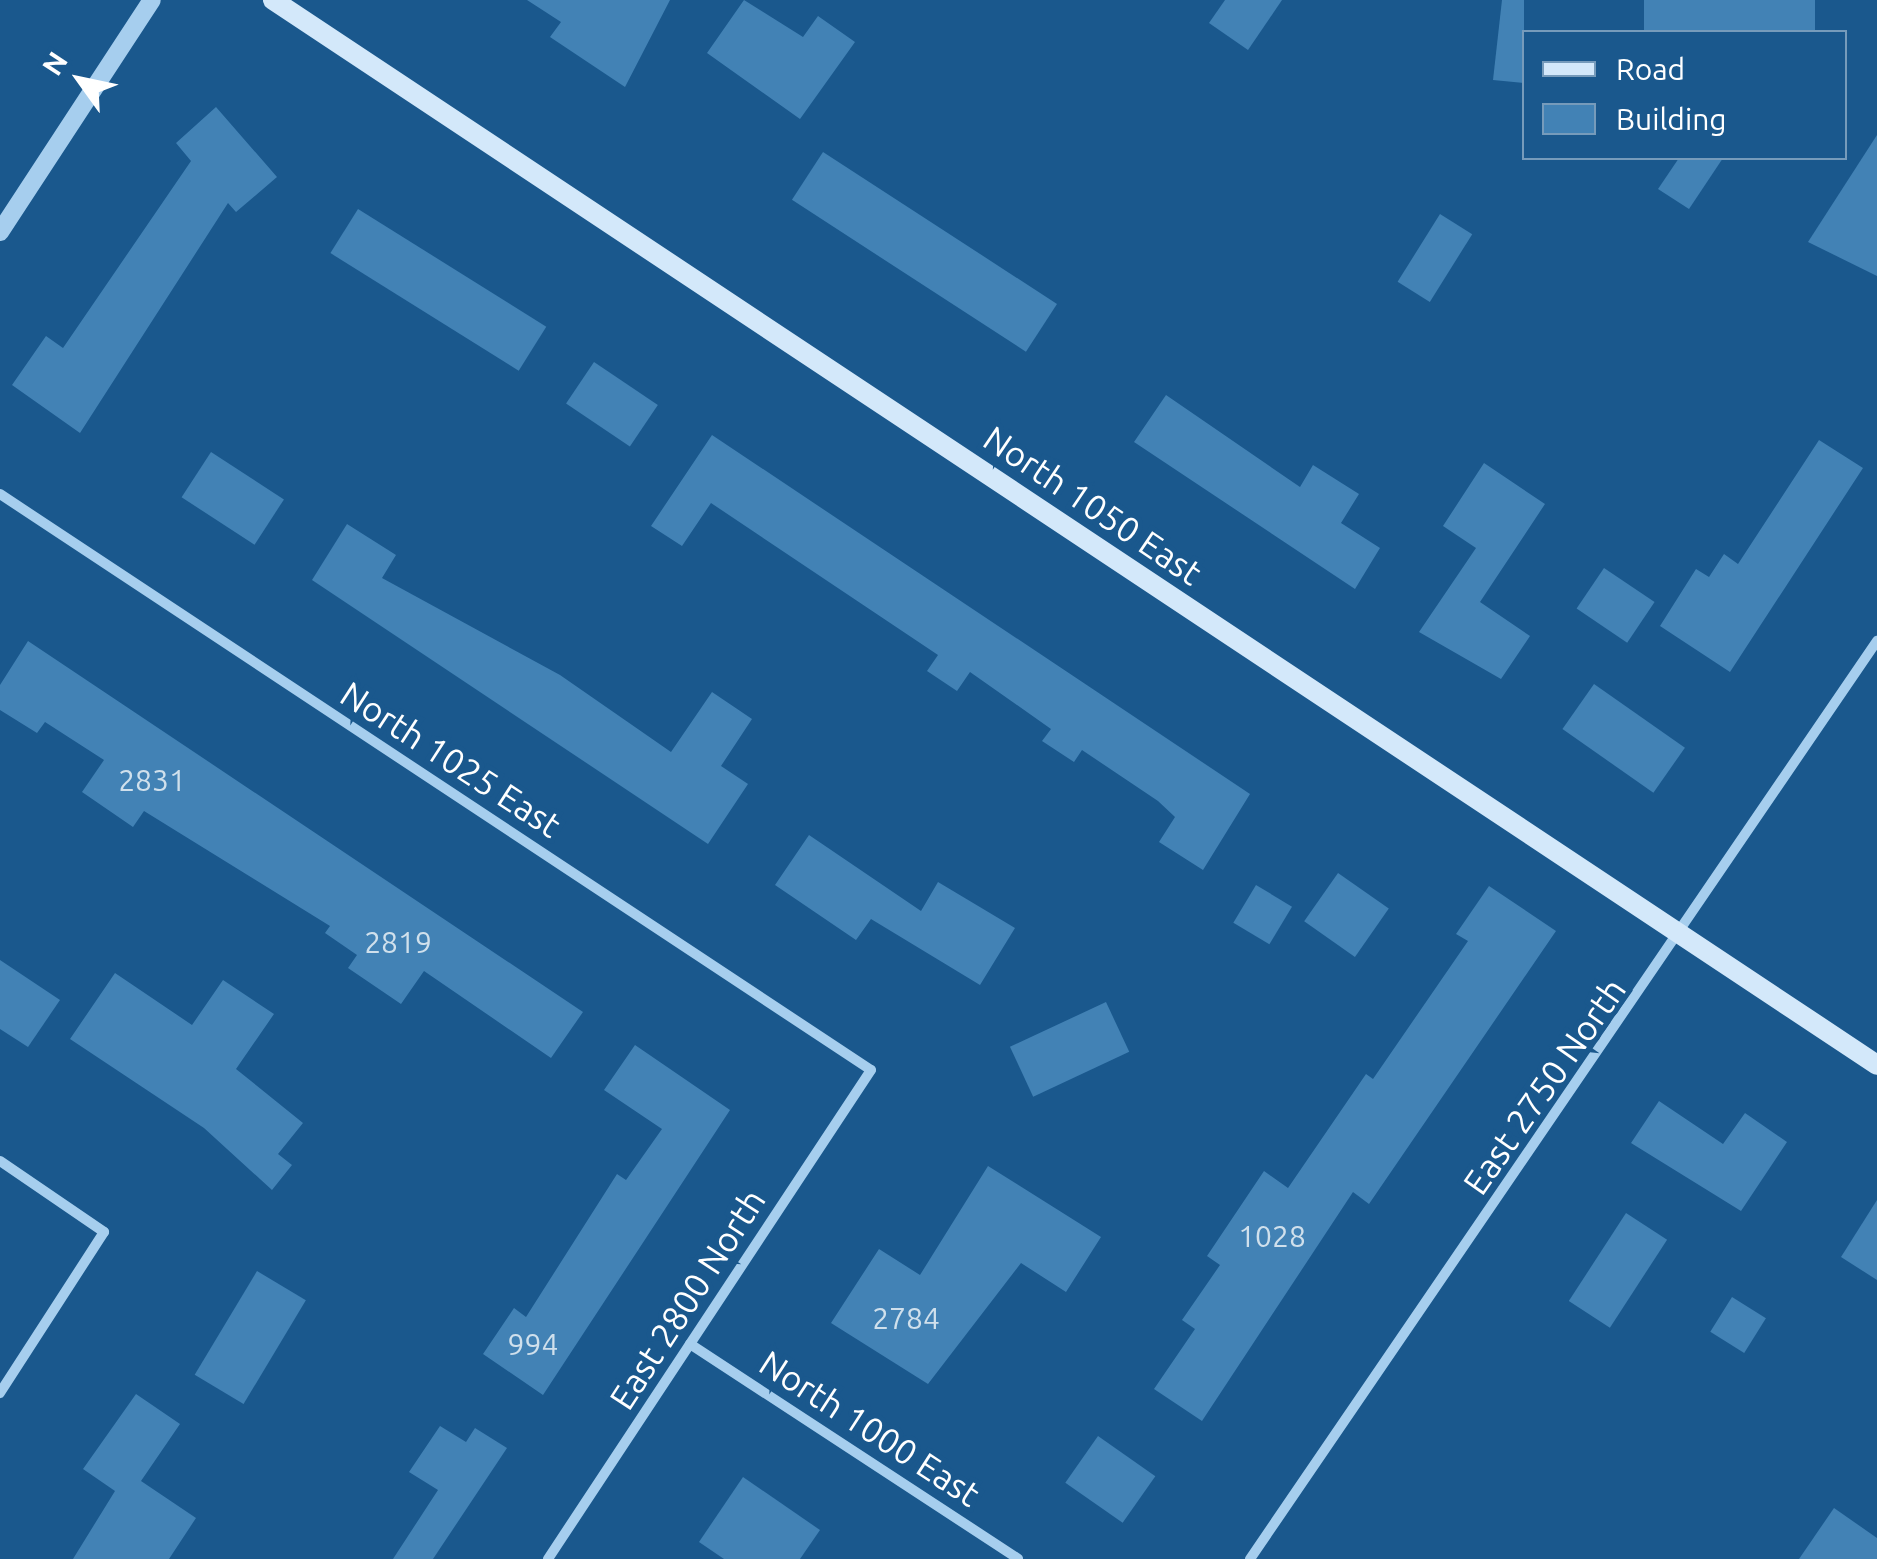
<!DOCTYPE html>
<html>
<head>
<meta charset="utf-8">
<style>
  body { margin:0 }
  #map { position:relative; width:1877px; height:1559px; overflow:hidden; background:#1a588d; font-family:Ubuntu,sans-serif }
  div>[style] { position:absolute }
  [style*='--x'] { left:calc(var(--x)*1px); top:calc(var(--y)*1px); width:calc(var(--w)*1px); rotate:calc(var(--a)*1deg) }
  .building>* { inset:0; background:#4282b5; transform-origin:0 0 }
  .minor>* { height:10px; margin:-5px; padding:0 5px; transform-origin:5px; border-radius:5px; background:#a6ceee }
  .tertiary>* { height:18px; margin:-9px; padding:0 9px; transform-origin:9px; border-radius:9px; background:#a6ceee }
  .secondary>* { height:20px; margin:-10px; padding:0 10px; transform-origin:10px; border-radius:10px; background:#d3e8fa }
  span { translate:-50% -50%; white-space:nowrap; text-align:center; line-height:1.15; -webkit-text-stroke:10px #1a588d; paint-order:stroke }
  .number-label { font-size:30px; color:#d0e0ec }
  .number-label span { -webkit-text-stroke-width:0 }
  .street-label { font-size:35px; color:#fff }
  .legend { position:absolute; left:1522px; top:30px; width:325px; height:130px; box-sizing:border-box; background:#1a588d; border:2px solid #769bbb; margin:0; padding:12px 18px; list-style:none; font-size:30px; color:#fff }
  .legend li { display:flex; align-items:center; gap:20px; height:50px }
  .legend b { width:50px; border:2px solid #769bbb }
  .north { position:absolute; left:30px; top:30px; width:100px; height:100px; -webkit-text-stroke:8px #1a588d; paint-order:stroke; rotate:303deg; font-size:28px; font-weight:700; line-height:40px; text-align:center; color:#fff }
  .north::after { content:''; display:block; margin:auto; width:35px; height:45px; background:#fff; clip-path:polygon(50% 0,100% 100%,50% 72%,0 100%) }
</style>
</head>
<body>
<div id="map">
  <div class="building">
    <div style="clip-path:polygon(527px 0,670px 0,625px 87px,550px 37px,561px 22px)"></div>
    <div style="clip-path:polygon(744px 0,803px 37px,818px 16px,855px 42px,800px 119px,707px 53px)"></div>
    <div style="clip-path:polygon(1225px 0,1282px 0,1248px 50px,1209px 23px)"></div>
    <div style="clip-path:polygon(1502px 0,1524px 0,1524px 83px,1493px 80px)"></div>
    <div style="left:1644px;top:0;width:171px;height:32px"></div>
    <div style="clip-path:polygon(216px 107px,277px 177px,236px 212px,228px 203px,80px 433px,12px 385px,46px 336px,63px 348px,191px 161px,176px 143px)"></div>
    <div style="clip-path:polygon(1877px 135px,1877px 276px,1808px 242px)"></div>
    <div style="left:823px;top:152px;width:279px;height:57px;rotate:33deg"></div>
    <div style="clip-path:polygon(1679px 158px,1723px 158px,1689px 209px,1658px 189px)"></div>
    <div style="left:358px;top:209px;width:222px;height:52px;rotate:32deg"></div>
    <div style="left:1440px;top:214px;width:38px;height:80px;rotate:32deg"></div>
    <div style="left:594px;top:362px;width:77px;height:50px;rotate:34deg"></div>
    <div style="clip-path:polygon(1166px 395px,1300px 487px,1313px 465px,1359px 494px,1341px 523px,1380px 548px,1355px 589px,1134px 442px)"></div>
    <div style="clip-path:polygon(712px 435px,1250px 794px,1203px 870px,1159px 842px,1175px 817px,1158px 801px,1082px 750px,1074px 762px,1042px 741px,1051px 729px,970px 672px,957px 691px,927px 671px,938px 655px,711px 503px,682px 546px,651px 526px)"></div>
    <div style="clip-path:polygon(1819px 440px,1863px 468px,1730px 672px,1660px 626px,1696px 569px,1709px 577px,1724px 554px,1738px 564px)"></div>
    <div style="left:211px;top:452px;width:87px;height:54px;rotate:33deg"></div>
    <div style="clip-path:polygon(1484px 463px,1545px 504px,1480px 602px,1530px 636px,1501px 679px,1419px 632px,1476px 548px,1443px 526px)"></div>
    <div style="clip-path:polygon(347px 524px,396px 555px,382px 578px,560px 675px,671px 752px,712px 692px,752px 719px,721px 766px,748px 784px,708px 844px,312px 580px)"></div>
    <div style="left:1604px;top:568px;width:61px;height:49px;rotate:34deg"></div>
    <div style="clip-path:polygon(28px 641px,583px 1012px,551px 1058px,424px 971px,401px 1004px,348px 968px,357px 955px,325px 933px,330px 926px,144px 811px,133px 827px,82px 792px,104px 760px,45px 722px,37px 733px,0 710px,0 685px)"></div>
    <div style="left:1594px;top:684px;width:111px;height:55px;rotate:35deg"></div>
    <div style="clip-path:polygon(809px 835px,921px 911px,938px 882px,1015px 928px,980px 985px,871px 919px,856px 940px,775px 885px)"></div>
    <div style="left:1338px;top:873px;width:62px;height:59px;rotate:35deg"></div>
    <div style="left:1256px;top:885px;width:42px;height:44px;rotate:31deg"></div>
    <div style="clip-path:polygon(1489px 886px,1556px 931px,1369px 1204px,1353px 1192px,1202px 1421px,1154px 1389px,1195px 1329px,1182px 1320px,1220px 1265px,1207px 1256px,1264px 1171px,1288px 1188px,1366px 1074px,1373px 1079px,1468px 941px,1456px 934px)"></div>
    <div style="clip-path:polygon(0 960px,60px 1000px,28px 1047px,0 1029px)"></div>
    <div style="clip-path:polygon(115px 973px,192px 1025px,223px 980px,274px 1014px,236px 1069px,303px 1123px,278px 1154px,292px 1165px,272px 1190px,204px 1128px,70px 1039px)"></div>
    <div style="left:1106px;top:1002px;width:55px;height:106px;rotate:65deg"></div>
    <div style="clip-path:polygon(635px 1045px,730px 1110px,543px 1395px,483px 1354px,514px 1308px,526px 1317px,617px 1174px,626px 1180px,662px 1129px,604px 1090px)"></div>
    <div style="clip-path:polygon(1659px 1101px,1723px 1144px,1745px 1113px,1787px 1142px,1741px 1211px,1631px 1143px)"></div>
    <div style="clip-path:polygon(988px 1166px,1101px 1237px,1066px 1292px,1021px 1263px,928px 1384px,831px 1323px,879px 1249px,920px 1275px)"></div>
    <div style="clip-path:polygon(1877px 1200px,1877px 1280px,1841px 1257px)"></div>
    <div style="left:1626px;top:1213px;width:49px;height:105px;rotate:33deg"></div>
    <div style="left:257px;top:1271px;width:57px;height:121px;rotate:31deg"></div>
    <div style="left:1732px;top:1297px;width:40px;height:41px;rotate:32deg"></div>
    <div style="clip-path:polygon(136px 1394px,180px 1424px,141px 1481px,196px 1518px,169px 1559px,73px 1559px,115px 1491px,83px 1469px)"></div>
    <div style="clip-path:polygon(440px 1426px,466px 1442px,475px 1428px,507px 1448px,433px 1559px,393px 1559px,438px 1490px,409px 1472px)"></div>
    <div style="left:1098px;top:1436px;width:70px;height:57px;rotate:35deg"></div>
    <div style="clip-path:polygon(743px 1477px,820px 1530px,800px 1559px,724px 1559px,699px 1542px)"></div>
    <div style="clip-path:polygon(1834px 1508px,1877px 1538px,1877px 1559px,1799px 1559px)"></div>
  </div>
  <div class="minor">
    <div style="--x:0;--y:494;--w:1044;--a:33.48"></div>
    <div style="--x:871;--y:1070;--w:586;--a:123.45"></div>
    <div style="--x:0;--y:1161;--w:126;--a:34.3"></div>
    <div style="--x:104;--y:1232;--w:192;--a:122.9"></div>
    <div style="--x:690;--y:1344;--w:392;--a:33.2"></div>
    <div style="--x:1250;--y:1559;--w:1112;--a:-55.67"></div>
  </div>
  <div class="tertiary">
    <div style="--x:0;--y:232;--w:277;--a:-56.8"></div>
  </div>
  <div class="secondary">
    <div style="--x:273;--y:0;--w:1925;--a:33.58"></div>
  </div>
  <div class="number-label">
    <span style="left:152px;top:780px">2831</span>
    <span style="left:398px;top:942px">2819</span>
    <span style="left:1272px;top:1236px">1028</span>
    <span style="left:906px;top:1318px">2784</span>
    <span style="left:533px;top:1344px">994</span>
  </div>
  <div class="street-label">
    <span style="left:1093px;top:505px;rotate:34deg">North 1050 East</span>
    <span style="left:451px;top:759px;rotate:33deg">North 1025 East</span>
    <span style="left:1544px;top:1086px;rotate:-55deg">East 2750 North</span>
    <span style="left:687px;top:1299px;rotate:-57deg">East 2800 North</span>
    <span style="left:870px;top:1428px;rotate:33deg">North 1000 East</span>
  </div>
  <ul class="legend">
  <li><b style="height:12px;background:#d3e8fa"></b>Road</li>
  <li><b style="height:28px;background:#4282b5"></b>Building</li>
  </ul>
  <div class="north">N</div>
</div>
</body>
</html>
